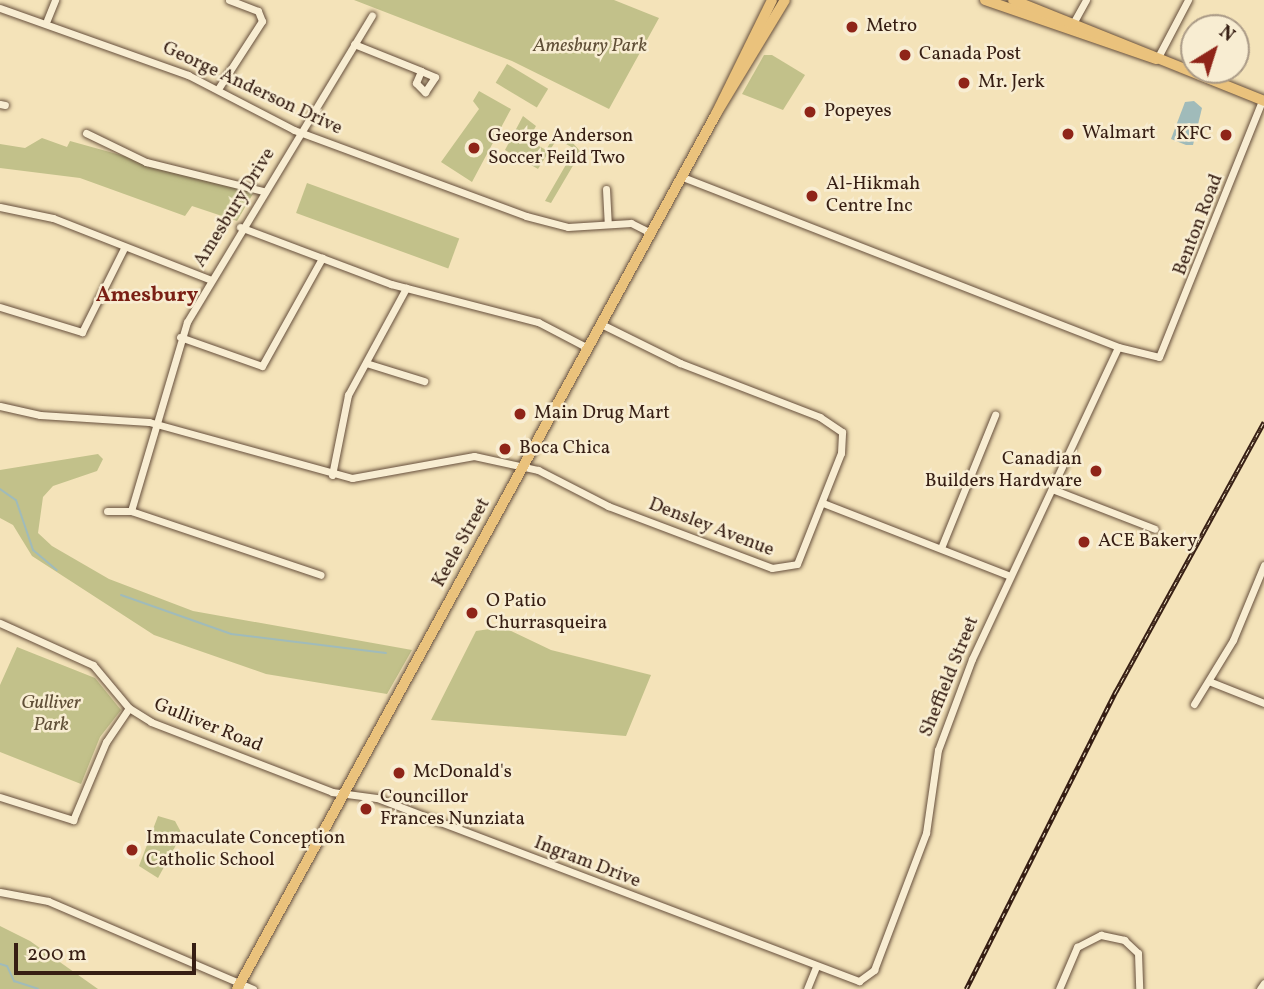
<!DOCTYPE html>
<html>
<head>
<meta charset="utf-8">
<style>
  body { margin:0 }
  #map { position:relative; width:1264px; height:989px; overflow:hidden; background:#f4e3b9; font-family:Vollkorn,serif }
  div>[style] { position:absolute }
  [style*='--x'] { left:calc(var(--x)*1px); top:calc(var(--y)*1px); width:calc(var(--w)*1px); rotate:calc(var(--a)*1deg) }
  .green>* { inset:0; background:#c2c18a; transform-origin:0 0 }
  .water>* { inset:0; background:#a0bbba }
  .stream>* { height:2px; margin:-1px; padding:0 1px; transform-origin:1px; border-radius:1px; background:#a0bbba }
  .roads { filter:drop-shadow(0 0 2px #664f3c) drop-shadow(0 0 2px #664f3c) }
  .minor>* { height:7px; margin:-3.5px; padding:0 3.5px; transform-origin:3.5px; border-radius:3.5px; background:#f8edd2 }
  .major>* { height:10px; margin:-5px; padding:0 5px; transform-origin:5px; border-radius:5px; background:#eac27c }
  .rail>* { height:4.5px; margin-top:-2.25px; transform-origin:0; background:repeating-linear-gradient(90deg,#f8edd2 0 5px,#361e13 0 10px); box-sizing:border-box; border-block:2px solid #361e13 }
  .dots>* { width:19px; height:19px; translate:-50% -50%; box-sizing:border-box; border:4px solid #f8edd2; border-radius:50% }
  span { translate:-50% -50%; white-space:nowrap; text-align:center; line-height:1.15; -webkit-text-stroke:5px #f8edd2; paint-order:stroke }
  .poi-label { font-size:19px; color:#361e13 }
  .left { translate:0 -50%; text-align:left }
  .right { translate:-100% -50%; text-align:right }
  .park-label { font-size:19px; color:#604f37; font-style:italic }
  .street-label { font-size:19px; color:#361e13 }
  .neighbourhood-label { font-size:21px; color:#7a1f14; font-weight:700 }
  .north { position:absolute; left:1180px; top:14px; width:70px; height:70px; box-sizing:border-box; background:#f8edd2; border:2px solid #aa9a86; border-radius:50%; rotate:38deg; font-size:19px; font-weight:700; line-height:28px; text-align:center; color:#361e13 }
  .north::after { content:''; display:block; margin:auto; width:24px; height:32px; background:#8f2418; clip-path:polygon(50% 0,100% 100%,50% 72%,0 100%) }
  .scale { position:absolute; left:14px; top:943px; width:182px; height:32px; box-sizing:border-box; border:4px solid #361e13; border-top:0; padding-left:9px; font-size:21px; line-height:24px; white-space:nowrap; color:#361e13; -webkit-text-stroke:5px #f8edd2; paint-order:stroke }
</style>
</head>
<body>
<div id="map">
  <div class="green">
    <div style="clip-path:polygon(354px 0,614px 0,659px 18px,609px 109px,512px 61px)"></div>
    <div style="clip-path:polygon(764px 55px,772px 55px,805px 75px,783px 110px,742px 94px)"></div>
    <div style="left:507px;top:64px;width:48px;height:22px;rotate:31deg"></div>
    <div style="clip-path:polygon(479px 91px,511px 109px,472px 182px,441px 162px,479px 109px,473px 101px)"></div>
    <div style="clip-path:polygon(523px 116px,536px 126px,528px 140px,546px 150px,559px 128px,581px 152px,551px 203px,545px 201px,575px 149px,557px 139px,538px 169px,505px 150px)"></div>
    <div style="clip-path:polygon(42px 138px,67px 147px,70px 141px,254px 192px,237px 221px,192px 206px,185px 216px,80px 178px,0 168px,0 144px,25px 148px)"></div>
    <div style="left:307px;top:183px;width:162px;height:32px;rotate:20deg"></div>
    <div style="clip-path:polygon(98px 454px,103px 459px,97px 471px,53px 486px,43px 497px,38px 533px,52px 546px,109px 579px,193px 611px,412px 650px,387px 694px,266px 674px,154px 635px,32px 556px,13px 525px,0 518px,0 470px)"></div>
    <div style="clip-path:polygon(503px 627px,551px 650px,651px 675px,626px 736px,431px 720px,476px 631px)"></div>
    <div style="clip-path:polygon(17px 647px,95px 678px,121px 710px,100px 737px,81px 784px,0 752px,0 685px)"></div>
    <div style="clip-path:polygon(158px 816px,175px 821px,182px 834px,158px 878px,139px 866px)"></div>
    <div style="clip-path:polygon(0 926px,30px 941px,98px 989px,0 989px)"></div>
  </div>
  <div class="water">
    <div style="clip-path:polygon(1194px 101px,1202px 108px,1193px 145px,1186px 145px,1171px 139px,1185px 102px)"></div>
  </div>
  <div class="stream">
    <div style="--x:0;--y:489;--w:19;--a:35"></div>
    <div style="--x:16;--y:500;--w:53;--a:71.2"></div>
    <div style="--x:33;--y:550;--w:31;--a:40"></div>
    <div style="--x:121;--y:595;--w:117;--a:19.5"></div>
    <div style="--x:231;--y:634;--w:156;--a:7"></div>
    <div style="--x:0;--y:964;--w:7;--a:16"></div>
    <div style="--x:7;--y:966;--w:17;--a:65"></div>
    <div style="--x:14;--y:981;--w:25;--a:18"></div>
  </div>
  <div class="roads">
    <div class="minor">
      <div style="--x:0;--y:8;--w:200;--a:19.6"></div>
      <div style="--x:188;--y:75;--w:119;--a:27.4"></div>
      <div style="--x:294;--y:130;--w:247;--a:20.3"></div>
      <div style="--x:526;--y:216;--w:43;--a:14.7"></div>
      <div style="--x:568;--y:227;--w:63;--a:-3.6"></div>
      <div style="--x:631;--y:223;--w:22;--a:27"></div>
      <div style="--x:47;--y:20;--w:22;--a:-68"></div>
      <div style="--x:1071;--y:27;--w:31;--a:-61"></div>
      <div style="--x:354;--y:44;--w:72;--a:21.9"></div>
      <div style="--x:421;--y:71;--w:13;--a:113"></div>
      <div style="--x:416;--y:83;--w:13;--a:45"></div>
      <div style="--x:425;--y:92;--w:18;--a:-56"></div>
      <div style="--x:435;--y:77;--w:15;--a:-157"></div>
      <div style="--x:1157;--y:59;--w:67;--a:-62.3"></div>
      <div style="--x:218;--y:89;--w:81;--a:-57.1"></div>
      <div style="--x:262;--y:21;--w:11;--a:-112"></div>
      <div style="--x:258;--y:11;--w:31;--a:-159"></div>
      <div style="--x:0;--y:104;--w:5;--a:11"></div>
      <div style="--x:86;--y:133;--w:67;--a:25.8"></div>
      <div style="--x:146;--y:162;--w:121;--a:13.9"></div>
      <div style="--x:680;--y:176;--w:470;--a:21.3"></div>
      <div style="--x:1118;--y:347;--w:42;--a:13.7"></div>
      <div style="--x:1159;--y:357;--w:276;--a:-68.1"></div>
      <div style="--x:606;--y:189;--w:33;--a:87"></div>
      <div style="--x:0;--y:207;--w:54;--a:11.7"></div>
      <div style="--x:53;--y:218;--w:168;--a:21.4"></div>
      <div style="--x:240;--y:227;--w:161;--a:20.7"></div>
      <div style="--x:391;--y:284;--w:152;--a:14.5"></div>
      <div style="--x:538;--y:322;--w:56;--a:27.5"></div>
      <div style="--x:0;--y:307;--w:86;--a:17"></div>
      <div style="--x:82;--y:332;--w:94;--a:-63.4"></div>
      <div style="--x:180;--y:337;--w:87;--a:19.5"></div>
      <div style="--x:262;--y:366;--w:124;--a:-60.9"></div>
      <div style="--x:366;--y:363;--w:61;--a:17.2"></div>
      <div style="--x:0;--y:406;--w:41;--a:12.7"></div>
      <div style="--x:40;--y:415;--w:109;--a:3.7"></div>
      <div style="--x:149;--y:422;--w:211;--a:15.4"></div>
      <div style="--x:352;--y:478;--w:124;--a:-10.2"></div>
      <div style="--x:474;--y:456;--w:66;--a:12.3"></div>
      <div style="--x:538;--y:470;--w:79;--a:27.2"></div>
      <div style="--x:608;--y:506;--w:175;--a:20.7"></div>
      <div style="--x:772;--y:568;--w:25;--a:-9"></div>
      <div style="--x:797;--y:564;--w:119;--a:-68.4"></div>
      <div style="--x:841;--y:453;--w:21;--a:-87"></div>
      <div style="--x:842;--y:432;--w:27;--a:-146"></div>
      <div style="--x:820;--y:417;--w:150;--a:-158.9"></div>
      <div style="--x:680;--y:363;--w:88;--a:-153.7"></div>
      <div style="--x:332;--y:475;--w:82;--a:-78.7"></div>
      <div style="--x:348;--y:395;--w:122;--a:-61.5"></div>
      <div style="--x:1052;--y:489;--w:110;--a:21.2"></div>
      <div style="--x:823;--y:503;--w:201;--a:21.3"></div>
      <div style="--x:107;--y:511;--w:24;--a:0"></div>
      <div style="--x:131;--y:511;--w:200;--a:18.6"></div>
      <div style="--x:131;--y:511;--w:197;--a:-73.5"></div>
      <div style="--x:187;--y:322;--w:358;--a:-58.9"></div>
      <div style="--x:941;--y:548;--w:144;--a:-67.9"></div>
      <div style="--x:0;--y:623;--w:102;--a:24.3"></div>
      <div style="--x:93;--y:665;--w:56;--a:50.1"></div>
      <div style="--x:129;--y:708;--w:26;--a:32"></div>
      <div style="--x:151;--y:722;--w:194;--a:21.1"></div>
      <div style="--x:332;--y:792;--w:45;--a:7.6"></div>
      <div style="--x:377;--y:798;--w:516;--a:20.79"></div>
      <div style="--x:859;--y:981;--w:19;--a:-36"></div>
      <div style="--x:874;--y:970;--w:147;--a:-69.2"></div>
      <div style="--x:926;--y:833;--w:84;--a:-81.8"></div>
      <div style="--x:938;--y:750;--w:97;--a:-69.5"></div>
      <div style="--x:972;--y:659;--w:344;--a:-64.9"></div>
      <div style="--x:1211;--y:682;--w:57;--a:21.6"></div>
      <div style="--x:1194;--y:704;--w:75;--a:-58.6"></div>
      <div style="--x:1233;--y:640;--w:81;--a:-67.5"></div>
      <div style="--x:0;--y:797;--w:77;--a:17.5"></div>
      <div style="--x:73;--y:820;--w:85;--a:-67.1"></div>
      <div style="--x:106;--y:742;--w:41;--a:-55.9"></div>
      <div style="--x:0;--y:892;--w:49;--a:10.6"></div>
      <div style="--x:48;--y:901;--w:223;--a:23.2"></div>
      <div style="--x:807;--y:989;--w:24;--a:-68"></div>
      <div style="--x:1059;--y:989;--w:46;--a:-66.8"></div>
      <div style="--x:1077;--y:947;--w:27;--a:-27"></div>
      <div style="--x:1101;--y:935;--w:24;--a:12"></div>
      <div style="--x:1124;--y:940;--w:19;--a:43"></div>
      <div style="--x:1138;--y:953;--w:36;--a:88"></div>
      <div style="--x:1260;--y:989;--w:7;--a:-56"></div>
    </div>
    <div class="major">
      <div style="--x:985;--y:0;--w:181;--a:19"></div>
      <div style="--x:1013;--y:0;--w:271;--a:21.9"></div>
      <div style="--x:716;--y:114;--w:133;--a:-58.8"></div>
      <div style="--x:237;--y:989;--w:998;--a:-61.3"></div>
      <div style="--x:716;--y:114;--w:127;--a:-63.8"></div>
    </div>
  </div>
  <div class="rail">
    <div style="--x:966;--y:989;--w:334;--a:-63.3"></div>
    <div style="--x:1116;--y:691;--w:307;--a:-61.2"></div>
  </div>
  <div class="dots">
    <div style="left:852px;top:27px;background:#8f2418"></div>
    <div style="left:905px;top:55px;background:#8f2418"></div>
    <div style="left:964px;top:83px;background:#8f2418"></div>
    <div style="left:810px;top:112px;background:#8f2418"></div>
    <div style="left:1068px;top:134px;background:#8f2418"></div>
    <div style="left:1226px;top:135px;background:#8f2418"></div>
    <div style="left:474px;top:148px;background:#8f2418"></div>
    <div style="left:812px;top:196px;background:#8f2418"></div>
    <div style="left:520px;top:414px;background:#8f2418"></div>
    <div style="left:505px;top:449px;background:#8f2418"></div>
    <div style="left:1096px;top:471px;background:#8f2418"></div>
    <div style="left:1084px;top:542px;background:#8f2418"></div>
    <div style="left:472px;top:613px;background:#8f2418"></div>
    <div style="left:399px;top:773px;background:#8f2418"></div>
    <div style="left:366px;top:809px;background:#8f2418"></div>
    <div style="left:132px;top:850px;background:#8f2418"></div>
  </div>
  <div class="poi-label">
    <span class="left" style="left:866px;top:27px">Metro</span>
    <span class="left" style="left:919px;top:55px">Canada Post</span>
    <span class="left" style="left:978px;top:83px">Mr. Jerk</span>
    <span class="left" style="left:824px;top:112px">Popeyes</span>
    <span class="left" style="left:1082px;top:134px">Walmart</span>
    <span class="right" style="left:1212px;top:135px">KFC</span>
    <span class="left" style="left:488px;top:148px">George Anderson<br>Soccer Feild Two</span>
    <span class="left" style="left:826px;top:196px">Al-Hikmah<br>Centre Inc</span>
    <span class="left" style="left:534px;top:414px">Main Drug Mart</span>
    <span class="left" style="left:519px;top:449px">Boca Chica</span>
    <span class="right" style="left:1082px;top:471px">Canadian<br>Builders Hardware</span>
    <span class="left" style="left:1098px;top:542px">ACE Bakery</span>
    <span class="left" style="left:486px;top:613px">O Patio<br>Churrasqueira</span>
    <span class="left" style="left:413px;top:773px">McDonald's</span>
    <span class="left" style="left:380px;top:809px">Councillor<br>Frances Nunziata</span>
    <span class="left" style="left:146px;top:850px">Immaculate Conception<br>Catholic School</span>
  </div>
  <div class="park-label">
    <span style="left:590px;top:47px">Amesbury Park</span>
    <span style="left:51px;top:715px">Gulliver<br>Park</span>
  </div>
  <div class="street-label">
    <span style="left:252px;top:89px;rotate:25deg">George Anderson Drive</span>
    <span style="left:235px;top:208px;rotate:-58deg">Amesbury Drive</span>
    <span style="left:1199px;top:225px;rotate:-69deg">Benton Road</span>
    <span style="left:711px;top:528px;rotate:21deg">Densley Avenue</span>
    <span style="left:462px;top:543px;rotate:-61deg">Keele Street</span>
    <span style="left:950px;top:677px;rotate:-68deg">Sheffield Street</span>
    <span style="left:208px;top:726px;rotate:22deg">Gulliver Road</span>
    <span style="left:587px;top:863px;rotate:21deg">Ingram Drive</span>
  </div>
  <div class="neighbourhood-label">
    <span style="left:147px;top:296px">Amesbury</span>
  </div>
  <div class="north">N</div>
  <div class="scale">200 m</div>
</div>
</body>
</html>
